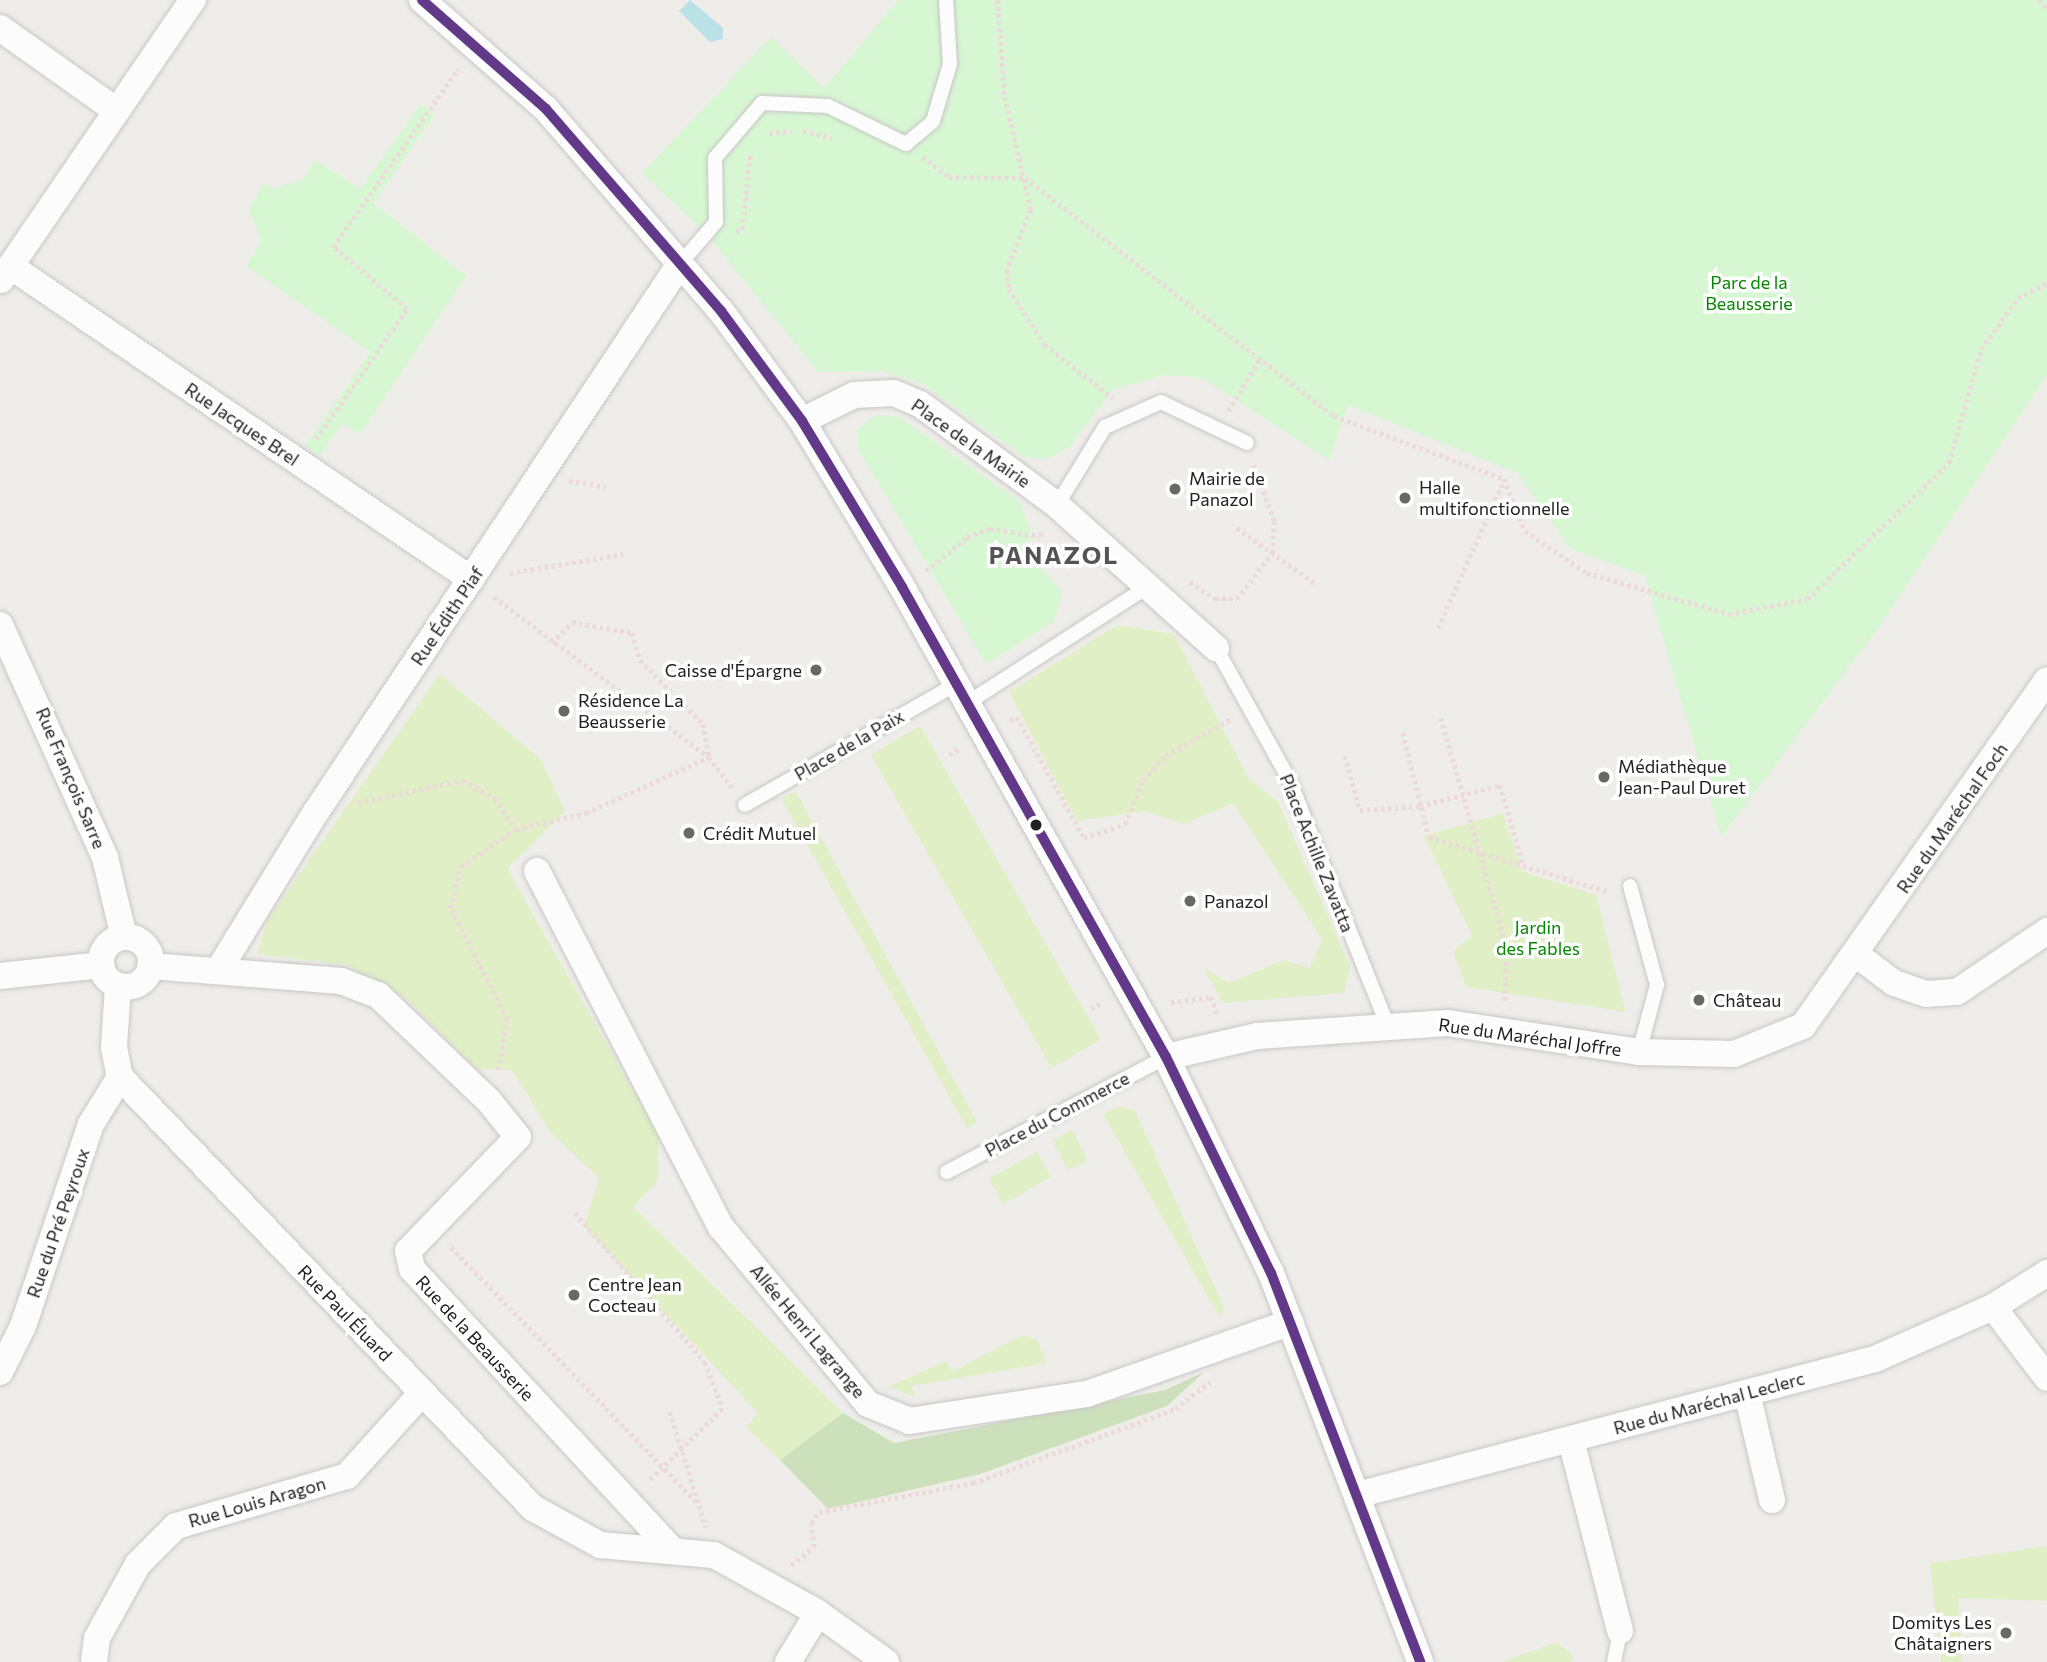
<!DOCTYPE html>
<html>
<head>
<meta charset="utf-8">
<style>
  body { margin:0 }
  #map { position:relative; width:2047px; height:1662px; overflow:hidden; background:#efedea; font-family:Commissioner,sans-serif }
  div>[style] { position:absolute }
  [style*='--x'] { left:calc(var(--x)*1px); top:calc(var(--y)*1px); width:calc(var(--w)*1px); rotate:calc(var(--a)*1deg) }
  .grass>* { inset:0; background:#e0efc6; transform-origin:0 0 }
  .forest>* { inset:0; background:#cde0bc }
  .park>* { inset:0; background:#d7f7d3 }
  .water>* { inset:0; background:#bae1e6 }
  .path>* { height:4.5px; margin-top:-2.25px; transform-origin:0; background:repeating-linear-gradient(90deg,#ecdadb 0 3.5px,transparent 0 7px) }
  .roads { filter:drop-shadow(0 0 2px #c8c7c6) drop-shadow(0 0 2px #c8c7c6) }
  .service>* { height:14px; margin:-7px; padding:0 7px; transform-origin:7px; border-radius:7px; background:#fdfcfc }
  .minor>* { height:26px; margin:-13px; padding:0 13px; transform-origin:13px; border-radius:13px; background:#fdfcfc }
  .minor>.ring { margin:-13px; padding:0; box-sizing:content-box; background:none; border:26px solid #fdfcfc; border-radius:50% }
  .bus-1>* { height:10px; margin:-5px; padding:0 5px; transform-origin:5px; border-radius:5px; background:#623888 }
  .dots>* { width:19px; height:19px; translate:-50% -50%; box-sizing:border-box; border:4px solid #fff; border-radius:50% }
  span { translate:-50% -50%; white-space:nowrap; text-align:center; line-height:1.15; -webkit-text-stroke:7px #fff; paint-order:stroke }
  .park-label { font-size:18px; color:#068701 }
  .street-label { font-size:18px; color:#212121 }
  .poi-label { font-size:18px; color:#212121 }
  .left { translate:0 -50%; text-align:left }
  .right { translate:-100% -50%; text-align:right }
  .district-label { font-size:24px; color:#545454; font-weight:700; letter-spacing:2px }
</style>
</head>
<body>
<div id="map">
  <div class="grass">
    <div style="clip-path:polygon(1117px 625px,1174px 634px,1248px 778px,1278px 802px,1350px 967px,1344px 993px,1223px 1003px,1204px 969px,1229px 983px,1284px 960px,1310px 968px,1322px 939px,1233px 803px,1184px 824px,1143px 811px,1077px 821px,1009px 692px)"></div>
    <div style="clip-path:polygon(440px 674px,541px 760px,565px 811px,507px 869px,659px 1136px,657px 1182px,633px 1207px,843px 1413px,780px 1460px,746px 1427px,758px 1413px,584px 1227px,599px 1178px,551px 1133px,512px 1070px,477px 1069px,407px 999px,347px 965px,257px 954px,269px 917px)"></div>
    <div style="left:920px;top:726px;width:362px;height:57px;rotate:60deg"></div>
    <div style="clip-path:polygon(796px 792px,977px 1122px,967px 1128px,781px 798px)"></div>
    <div style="clip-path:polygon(1503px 813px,1522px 871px,1596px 895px,1626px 1012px,1466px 987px,1453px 951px,1472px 935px,1424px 836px)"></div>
    <div style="clip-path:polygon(1120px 1106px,1135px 1111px,1225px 1310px,1219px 1316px,1103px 1114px)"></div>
    <div style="left:1072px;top:1130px;width:34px;height:22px;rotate:63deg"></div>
    <div style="left:1037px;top:1152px;width:29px;height:55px;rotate:61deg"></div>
    <div style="clip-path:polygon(1023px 1335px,1037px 1340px,1047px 1363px,911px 1386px,916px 1397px,888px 1387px,946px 1361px,952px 1372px)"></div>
    <div style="clip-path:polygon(2047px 1546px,2047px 1601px,1958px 1598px,1962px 1662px,1941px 1662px,1930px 1563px)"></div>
    <div style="clip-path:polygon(1557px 1642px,1574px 1657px,1570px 1662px,1502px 1662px)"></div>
  </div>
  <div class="forest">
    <div style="clip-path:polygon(1204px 1372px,1167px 1406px,980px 1474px,828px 1509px,780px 1460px,843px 1413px,894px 1443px,1165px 1390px)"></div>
  </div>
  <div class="park">
    <div style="clip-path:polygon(898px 0,2047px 0,2047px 375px,1878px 628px,1721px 837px,1645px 576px,1571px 549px,1517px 473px,1348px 405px,1329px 460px,1202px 378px,1163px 375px,1113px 390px,1069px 447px,1047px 459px,1024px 457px,922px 384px,883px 371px,818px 372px,709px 237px,642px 173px,771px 37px,824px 88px)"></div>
    <div style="clip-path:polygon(421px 104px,435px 115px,373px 203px,466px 276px,360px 434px,342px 424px,319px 456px,305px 446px,370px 352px,246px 266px,261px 241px,249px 209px,264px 182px,272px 189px,303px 180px,315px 160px,360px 189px)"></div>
    <div style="clip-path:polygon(875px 415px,899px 417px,1018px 500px,1031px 530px,1027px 549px,1062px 593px,1054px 621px,986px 664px,857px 447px,857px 430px)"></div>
  </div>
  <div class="water">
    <div style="clip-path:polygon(690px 0,723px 28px,723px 39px,710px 42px,679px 11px)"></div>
  </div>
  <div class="path">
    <div style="--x:998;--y:0;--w:97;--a:85.9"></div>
    <div style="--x:1005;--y:97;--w:116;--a:77"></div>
    <div style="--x:1031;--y:210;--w:65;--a:111.8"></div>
    <div style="--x:1007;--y:270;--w:19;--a:84"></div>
    <div style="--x:1009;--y:289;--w:67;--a:57.3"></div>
    <div style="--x:1045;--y:345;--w:86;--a:37.9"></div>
    <div style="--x:2039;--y:0;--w:12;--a:48"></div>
    <div style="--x:803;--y:131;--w:30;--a:12"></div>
    <div style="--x:769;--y:133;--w:22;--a:-5"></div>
    <div style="--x:923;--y:157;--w:33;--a:38"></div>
    <div style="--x:949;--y:177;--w:76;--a:0.8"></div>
    <div style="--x:1025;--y:178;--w:390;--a:37.6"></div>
    <div style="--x:1334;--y:416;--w:181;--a:20.3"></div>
    <div style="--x:1504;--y:479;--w:56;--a:68"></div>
    <div style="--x:1525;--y:531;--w:75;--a:34.1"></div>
    <div style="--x:1587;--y:573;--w:148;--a:16.1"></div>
    <div style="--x:1729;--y:614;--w:79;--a:-10.9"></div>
    <div style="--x:1807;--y:599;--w:197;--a:-43.8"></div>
    <div style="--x:1949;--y:463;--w:118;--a:-74.3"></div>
    <div style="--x:1981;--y:349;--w:63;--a:-54"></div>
    <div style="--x:2018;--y:298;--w:33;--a:-27"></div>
    <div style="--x:736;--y:232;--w:7;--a:-27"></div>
    <div style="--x:742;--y:229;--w:74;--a:-83.8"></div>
    <div style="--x:1228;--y:411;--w:61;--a:-58.4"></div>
    <div style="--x:316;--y:439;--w:159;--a:-55"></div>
    <div style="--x:407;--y:309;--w:97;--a:-140"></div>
    <div style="--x:333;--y:247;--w:218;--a:-54.9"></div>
    <div style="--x:569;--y:481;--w:37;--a:9"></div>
    <div style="--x:1237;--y:528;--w:98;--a:35.5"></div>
    <div style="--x:926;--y:571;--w:53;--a:-39.7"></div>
    <div style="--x:967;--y:537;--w:24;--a:-19"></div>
    <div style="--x:990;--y:529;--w:50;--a:8"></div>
    <div style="--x:1040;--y:536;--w:6;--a:-59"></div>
    <div style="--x:510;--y:573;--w:115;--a:-9.5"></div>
    <div style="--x:1190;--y:582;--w:30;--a:34"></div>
    <div style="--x:1215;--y:599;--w:22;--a:0"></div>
    <div style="--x:1237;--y:599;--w:58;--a:-52.7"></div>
    <div style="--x:1272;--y:553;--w:32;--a:-86"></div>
    <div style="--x:1274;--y:521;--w:61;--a:-110.2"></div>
    <div style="--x:494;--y:597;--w:268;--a:36.7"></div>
    <div style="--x:1438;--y:628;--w:162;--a:-66"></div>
    <div style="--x:552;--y:643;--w:29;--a:-46"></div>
    <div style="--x:572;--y:622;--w:61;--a:10.4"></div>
    <div style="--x:632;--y:633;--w:28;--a:73"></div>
    <div style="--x:640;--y:660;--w:90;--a:45.5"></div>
    <div style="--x:703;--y:724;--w:32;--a:79"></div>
    <div style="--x:1441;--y:718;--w:239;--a:74"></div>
    <div style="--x:1507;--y:948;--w:55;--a:92.1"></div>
    <div style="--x:1010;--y:720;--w:8;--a:-23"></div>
    <div style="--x:1017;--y:717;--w:138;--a:61"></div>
    <div style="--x:1084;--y:838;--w:43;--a:-18.9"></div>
    <div style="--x:1125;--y:824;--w:48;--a:-67.8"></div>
    <div style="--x:1143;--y:780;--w:33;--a:-46"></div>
    <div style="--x:1166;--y:756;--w:74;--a:-30"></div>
    <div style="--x:1403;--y:733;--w:107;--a:76"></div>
    <div style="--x:1429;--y:837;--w:188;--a:17"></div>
    <div style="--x:949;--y:755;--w:13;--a:-32"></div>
    <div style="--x:1345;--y:756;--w:56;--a:74.5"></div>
    <div style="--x:1360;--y:810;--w:60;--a:-3.8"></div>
    <div style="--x:1420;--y:806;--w:83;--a:-14.7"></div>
    <div style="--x:1500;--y:785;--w:82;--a:73.8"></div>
    <div style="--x:358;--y:803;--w:107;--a:-12.4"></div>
    <div style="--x:463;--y:780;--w:37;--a:31"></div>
    <div style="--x:495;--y:799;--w:37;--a:55"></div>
    <div style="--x:1171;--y:1002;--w:40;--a:-7.1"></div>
    <div style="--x:1211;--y:997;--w:20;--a:70"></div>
    <div style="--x:1091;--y:1009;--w:13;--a:-32"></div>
    <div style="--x:498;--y:1070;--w:52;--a:-80"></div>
    <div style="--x:507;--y:1019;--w:125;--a:-117.2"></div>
    <div style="--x:450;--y:908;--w:43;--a:-75.3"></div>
    <div style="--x:461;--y:866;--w:66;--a:-33.9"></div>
    <div style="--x:516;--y:829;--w:72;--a:-12.9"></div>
    <div style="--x:586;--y:813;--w:135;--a:-24.5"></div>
    <div style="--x:709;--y:757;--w:38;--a:53"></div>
    <div style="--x:575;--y:1213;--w:198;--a:48.9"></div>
    <div style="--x:705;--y:1362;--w:50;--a:69"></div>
    <div style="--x:723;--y:1409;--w:105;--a:135.8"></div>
    <div style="--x:451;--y:1247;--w:356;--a:46.1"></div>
    <div style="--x:670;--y:1412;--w:121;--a:72.6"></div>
    <div style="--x:791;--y:1565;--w:29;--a:-38"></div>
    <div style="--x:814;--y:1547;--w:24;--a:-97"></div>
    <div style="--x:811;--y:1523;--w:14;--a:-54"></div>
    <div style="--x:819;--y:1512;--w:157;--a:-10.7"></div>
    <div style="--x:973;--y:1483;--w:215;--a:-20.1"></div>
    <div style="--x:1175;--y:1409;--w:44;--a:-37.6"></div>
  </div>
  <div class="roads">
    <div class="service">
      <div style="--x:680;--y:264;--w:55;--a:-49.4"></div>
      <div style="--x:716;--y:222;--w:64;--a:-90.9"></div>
      <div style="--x:715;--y:158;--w:72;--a:-49.5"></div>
      <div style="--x:762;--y:103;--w:66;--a:2.6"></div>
      <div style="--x:828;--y:106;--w:87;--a:26"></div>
      <div style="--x:906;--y:144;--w:35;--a:-40"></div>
      <div style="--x:933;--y:121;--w:59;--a:-73.4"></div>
      <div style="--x:950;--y:64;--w:64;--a:-93.6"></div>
      <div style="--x:1057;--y:505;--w:92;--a:-58.4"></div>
      <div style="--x:1105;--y:427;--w:61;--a:-24.1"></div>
      <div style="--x:1161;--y:402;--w:95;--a:25.5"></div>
      <div style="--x:1216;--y:648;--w:150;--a:60.9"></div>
      <div style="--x:1289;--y:779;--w:267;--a:68.2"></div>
      <div style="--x:964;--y:705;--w:218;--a:-32.8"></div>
      <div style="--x:745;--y:805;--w:240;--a:-29.8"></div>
      <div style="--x:1630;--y:886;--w:103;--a:74.7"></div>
      <div style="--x:1657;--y:985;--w:69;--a:105"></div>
      <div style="--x:947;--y:1172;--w:247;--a:-27.7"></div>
      <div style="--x:1614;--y:1662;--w:32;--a:-79"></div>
    </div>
    <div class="minor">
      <div style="--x:422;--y:0;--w:165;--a:41.3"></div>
      <div style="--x:546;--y:109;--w:267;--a:49.1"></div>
      <div style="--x:721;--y:311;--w:137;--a:53.6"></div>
      <div style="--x:802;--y:421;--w:194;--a:58.9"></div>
      <div style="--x:902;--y:587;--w:539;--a:60.68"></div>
      <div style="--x:1166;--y:1057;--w:240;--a:64.1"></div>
      <div style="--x:1271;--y:1273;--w:417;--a:69"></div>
      <div style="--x:0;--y:28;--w:143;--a:35.4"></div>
      <div style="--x:13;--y:268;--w:554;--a:34.18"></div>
      <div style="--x:1;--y:280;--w:340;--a:-55.6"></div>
      <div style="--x:802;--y:421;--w:58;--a:-26.6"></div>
      <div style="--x:854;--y:395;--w:40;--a:-2.9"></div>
      <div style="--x:894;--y:393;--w:28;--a:23"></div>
      <div style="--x:920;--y:404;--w:170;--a:36.4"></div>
      <div style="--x:1057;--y:505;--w:214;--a:42"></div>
      <div style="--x:0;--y:625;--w:256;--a:65.7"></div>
      <div style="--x:105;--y:858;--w:81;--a:76.5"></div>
      <div style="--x:537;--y:871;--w:401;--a:62.7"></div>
      <div style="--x:721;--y:1227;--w:230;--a:50.3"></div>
      <div style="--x:868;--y:1404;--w:45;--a:22"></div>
      <div style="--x:910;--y:1421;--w:179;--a:-8.7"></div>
      <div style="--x:1087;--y:1394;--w:216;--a:-19.4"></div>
      <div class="ring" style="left:101px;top:937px;width:24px;height:24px"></div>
      <div style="--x:1857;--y:955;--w:46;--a:37.1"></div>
      <div style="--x:1894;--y:983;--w:34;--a:19"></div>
      <div style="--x:1926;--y:994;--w:31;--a:-4"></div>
      <div style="--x:1957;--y:992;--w:109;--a:-34.1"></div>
      <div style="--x:150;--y:966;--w:192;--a:4.5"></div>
      <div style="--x:341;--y:981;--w:40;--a:21"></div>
      <div style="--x:378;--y:995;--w:153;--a:43.7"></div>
      <div style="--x:489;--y:1101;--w:46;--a:51.1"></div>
      <div style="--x:518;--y:1137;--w:158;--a:134"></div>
      <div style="--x:408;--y:1251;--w:18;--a:77"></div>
      <div style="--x:412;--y:1269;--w:380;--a:47.2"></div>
      <div style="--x:218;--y:971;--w:187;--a:-58.4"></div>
      <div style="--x:316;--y:812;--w:658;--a:-56.41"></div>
      <div style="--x:0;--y:976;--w:102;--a:-6.2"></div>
      <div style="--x:118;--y:986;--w:61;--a:93.8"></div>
      <div style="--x:114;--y:1047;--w:31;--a:79"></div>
      <div style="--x:120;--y:1077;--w:597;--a:46.22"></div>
      <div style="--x:533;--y:1508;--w:77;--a:28.9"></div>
      <div style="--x:600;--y:1545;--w:114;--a:5"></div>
      <div style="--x:714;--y:1555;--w:119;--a:29.1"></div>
      <div style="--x:818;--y:1613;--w:84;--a:35.8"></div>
      <div style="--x:1166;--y:1057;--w:93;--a:-13"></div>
      <div style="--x:1257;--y:1036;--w:191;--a:-3.9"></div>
      <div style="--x:1448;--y:1023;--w:193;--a:8.6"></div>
      <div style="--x:1639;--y:1052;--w:95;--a:1.2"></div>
      <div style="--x:1734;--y:1054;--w:74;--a:-22.1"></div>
      <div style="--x:1803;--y:1026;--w:423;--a:-54.8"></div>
      <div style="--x:1993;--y:1307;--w:89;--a:52.7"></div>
      <div style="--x:0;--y:1372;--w:51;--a:-63.4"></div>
      <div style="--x:23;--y:1326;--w:213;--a:-71.4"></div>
      <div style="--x:91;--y:1124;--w:55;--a:-58.3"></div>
      <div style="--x:1747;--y:1393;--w:110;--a:76.8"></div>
      <div style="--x:1571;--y:1440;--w:197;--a:75.6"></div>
      <div style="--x:1357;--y:1495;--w:536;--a:-14.71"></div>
      <div style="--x:1875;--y:1359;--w:129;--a:-23.8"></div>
      <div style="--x:1993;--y:1307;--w:64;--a:-32.2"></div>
      <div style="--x:94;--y:1662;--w:24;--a:-83"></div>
      <div style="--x:97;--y:1638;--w:85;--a:-61"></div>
      <div style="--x:138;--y:1564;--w:54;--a:-45"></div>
      <div style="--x:176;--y:1526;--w:178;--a:-16.3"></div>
      <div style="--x:347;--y:1476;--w:112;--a:-47.9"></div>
      <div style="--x:788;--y:1662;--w:57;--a:-58.5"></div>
    </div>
  </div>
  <div class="bus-1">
    <div style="--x:422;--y:0;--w:165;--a:41.3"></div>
    <div style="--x:546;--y:109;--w:267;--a:49.1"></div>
    <div style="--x:721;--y:311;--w:137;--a:53.6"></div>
    <div style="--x:802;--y:421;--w:194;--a:58.9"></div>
    <div style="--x:902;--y:587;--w:539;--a:60.68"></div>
    <div style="--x:1166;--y:1057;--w:240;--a:64.1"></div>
    <div style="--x:1271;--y:1273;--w:417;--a:69"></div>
  </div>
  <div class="dots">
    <div style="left:1175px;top:489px;background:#696867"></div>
    <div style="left:1405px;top:498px;background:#696867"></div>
    <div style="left:816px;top:670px;background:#696867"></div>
    <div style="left:564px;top:711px;background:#696867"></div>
    <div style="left:1604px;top:777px;background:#696867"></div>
    <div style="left:1036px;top:825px;background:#212121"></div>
    <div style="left:689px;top:833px;background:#696867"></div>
    <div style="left:1190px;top:901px;background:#696867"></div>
    <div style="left:1699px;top:1000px;background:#696867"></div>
    <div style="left:574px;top:1295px;background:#696867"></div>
    <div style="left:2006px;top:1633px;background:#696867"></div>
  </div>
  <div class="park-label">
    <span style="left:1749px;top:293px">Parc de la<br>Beausserie</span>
    <span style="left:1538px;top:938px">Jardin<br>des Fables</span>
  </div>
  <div class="street-label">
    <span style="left:242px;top:424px;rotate:34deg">Rue Jacques Brel</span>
    <span style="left:971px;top:443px;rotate:35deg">Place de la Mairie</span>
    <span style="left:447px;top:616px;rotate:-56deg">Rue Édith Piaf</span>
    <span style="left:849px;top:745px;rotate:-30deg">Place de la Paix</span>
    <span style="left:71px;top:778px;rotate:67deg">Rue François Sarre</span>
    <span style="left:1952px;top:818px;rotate:-55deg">Rue du Maréchal Foch</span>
    <span style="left:1317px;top:853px;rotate:68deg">Place Achille Zavatta</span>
    <span style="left:1530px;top:1037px;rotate:8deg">Rue du Maréchal Joffre</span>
    <span style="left:1057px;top:1114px;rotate:-28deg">Place du Commerce</span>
    <span style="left:58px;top:1223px;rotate:-71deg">Rue du Pré Peyroux</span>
    <span style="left:345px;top:1313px;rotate:46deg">Rue Paul Éluard</span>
    <span style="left:808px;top:1331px;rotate:50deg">Allée Henri Lagrange</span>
    <span style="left:475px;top:1338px;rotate:47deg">Rue de la Beausserie</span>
    <span style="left:1709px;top:1403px;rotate:-15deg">Rue du Maréchal Leclerc</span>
    <span style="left:257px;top:1502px;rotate:-16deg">Rue Louis Aragon</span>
  </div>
  <div class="poi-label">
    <span class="left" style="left:1189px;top:489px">Mairie de<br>Panazol</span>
    <span class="left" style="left:1419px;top:498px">Halle<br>multifonctionnelle</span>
    <span class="right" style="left:802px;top:670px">Caisse d'Épargne</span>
    <span class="left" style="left:578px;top:711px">Résidence La<br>Beausserie</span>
    <span class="left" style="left:1618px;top:777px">Médiathèque<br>Jean-Paul Duret</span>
    <span class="left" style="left:703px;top:833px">Crédit Mutuel</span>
    <span class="left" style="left:1204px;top:901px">Panazol</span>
    <span class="left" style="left:1713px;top:1000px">Château</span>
    <span class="left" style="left:588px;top:1295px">Centre Jean<br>Cocteau</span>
    <span class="right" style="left:1992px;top:1633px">Domitys Les<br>Châtaigners</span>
  </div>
  <div class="district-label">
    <span style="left:1054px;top:555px">PANAZOL</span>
  </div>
</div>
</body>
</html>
